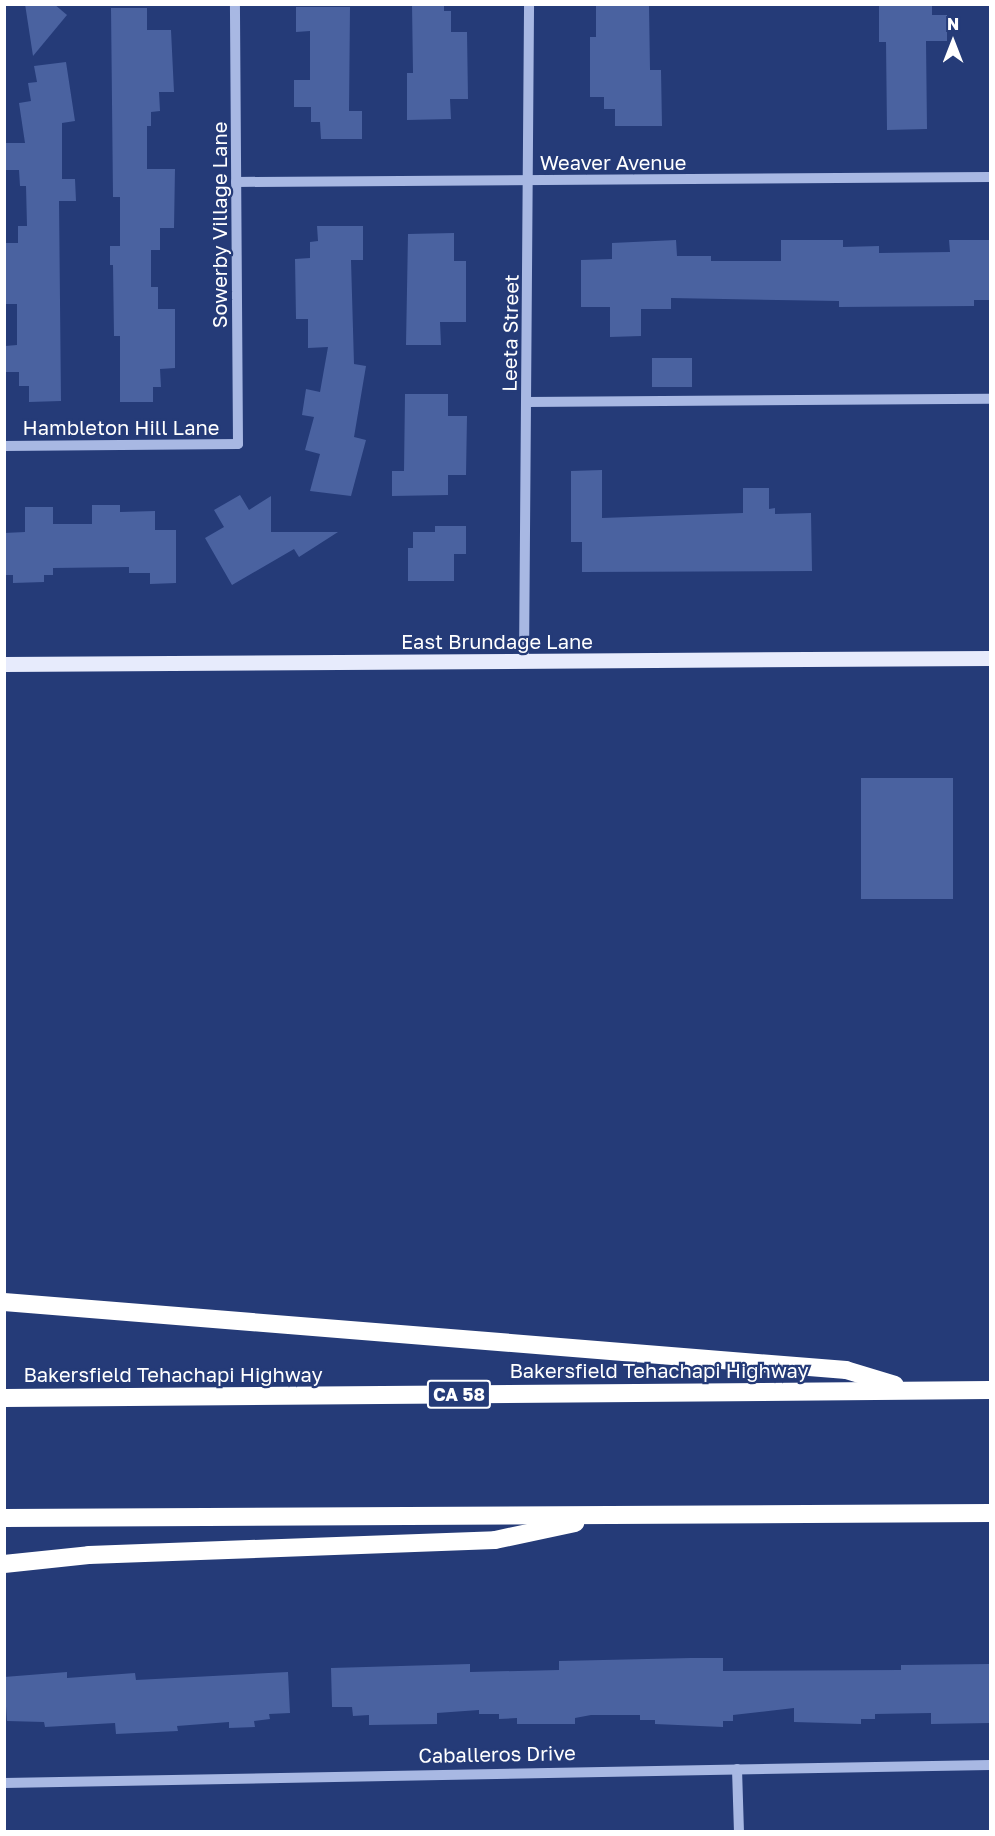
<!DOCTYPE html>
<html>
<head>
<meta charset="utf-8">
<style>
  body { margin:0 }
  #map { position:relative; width:995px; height:1836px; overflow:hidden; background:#253b78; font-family:"Golos Text",sans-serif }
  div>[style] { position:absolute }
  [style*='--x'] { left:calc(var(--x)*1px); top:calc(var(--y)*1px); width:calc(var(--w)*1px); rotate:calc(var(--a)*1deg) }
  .building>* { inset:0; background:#4a62a0; transform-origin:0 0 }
  .minor>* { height:10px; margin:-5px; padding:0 5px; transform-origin:5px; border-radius:5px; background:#a8b8e3 }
  .major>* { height:15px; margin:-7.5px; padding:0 7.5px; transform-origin:7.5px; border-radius:7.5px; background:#e7ebfc }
  .highway>* { height:18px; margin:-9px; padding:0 9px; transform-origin:9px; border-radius:9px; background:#fff }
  span { translate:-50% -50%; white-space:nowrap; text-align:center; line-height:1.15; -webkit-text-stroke:4.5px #253b78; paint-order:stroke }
  .shield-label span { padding:2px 4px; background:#253b78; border:2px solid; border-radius:4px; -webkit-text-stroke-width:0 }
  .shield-label { font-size:18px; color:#fff; font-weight:700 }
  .street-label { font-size:20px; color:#fff }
  .frame { position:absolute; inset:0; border:6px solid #fff; pointer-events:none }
  .north { position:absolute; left:923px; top:12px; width:60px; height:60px; -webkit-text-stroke:4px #253b78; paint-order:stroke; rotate:0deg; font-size:16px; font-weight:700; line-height:24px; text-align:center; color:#fff }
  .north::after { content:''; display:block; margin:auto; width:21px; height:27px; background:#fff; clip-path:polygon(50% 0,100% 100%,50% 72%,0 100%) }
</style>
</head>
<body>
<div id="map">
  <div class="building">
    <div style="clip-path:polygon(25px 4px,54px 4px,67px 15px,33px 56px)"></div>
    <div style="clip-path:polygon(412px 4px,444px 4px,444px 11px,451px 11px,451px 32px,467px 32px,468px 99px,450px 99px,451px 119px,407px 120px,407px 73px,413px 73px)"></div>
    <div style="clip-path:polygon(879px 4px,932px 4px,932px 15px,947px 15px,947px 41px,926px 41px,927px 129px,887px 130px,886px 42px,879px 42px)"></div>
    <div style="clip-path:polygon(596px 6px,649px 6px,650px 70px,661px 70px,662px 126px,615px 126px,615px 109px,604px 109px,604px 97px,590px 97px,590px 37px,596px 37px)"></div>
    <div style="clip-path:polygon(296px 7px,350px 7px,349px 111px,362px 111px,362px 139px,321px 139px,320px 122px,311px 122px,311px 107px,294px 107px,294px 80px,310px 80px,310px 31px,296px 32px)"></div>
    <div style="clip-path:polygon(111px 8px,147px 8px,147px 30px,171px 30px,174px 92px,159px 92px,160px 111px,151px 112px,151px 126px,147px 126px,147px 169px,175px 169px,174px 228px,160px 228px,160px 250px,151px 250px,151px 287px,158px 287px,158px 309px,175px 309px,175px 368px,160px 369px,161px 387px,153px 387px,153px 402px,120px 402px,120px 336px,114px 336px,113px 265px,110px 265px,110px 246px,120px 246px,120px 197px,113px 197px)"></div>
    <div style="clip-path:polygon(66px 62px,75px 121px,62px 123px,62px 179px,75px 179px,76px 201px,59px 201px,61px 401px,29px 402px,29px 386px,19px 386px,19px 372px,6px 372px,5px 346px,17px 345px,17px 304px,5px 304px,4px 243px,18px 243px,18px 226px,27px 226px,26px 186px,20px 186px,19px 170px,6px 170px,6px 143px,25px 143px,19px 103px,31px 101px,28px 83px,37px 82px,34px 66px)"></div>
    <div style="clip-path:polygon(317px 226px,363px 226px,363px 260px,351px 260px,354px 364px,366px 366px,354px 437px,366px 440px,351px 496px,310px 491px,320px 454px,305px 450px,314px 417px,302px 415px,306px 389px,320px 392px,328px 347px,308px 348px,308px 319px,296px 319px,295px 259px,310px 258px,310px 242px,318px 241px)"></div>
    <div style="clip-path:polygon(454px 233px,454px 261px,466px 261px,466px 322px,440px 322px,441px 345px,406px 345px,408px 234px)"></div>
    <div style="clip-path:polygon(676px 240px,677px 256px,711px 256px,711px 261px,781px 261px,781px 240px,843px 240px,843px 247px,879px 246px,879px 253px,950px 252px,949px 240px,990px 240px,990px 300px,974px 300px,974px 306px,839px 307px,839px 301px,671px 298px,671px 309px,641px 309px,641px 336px,610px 337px,610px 307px,581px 307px,581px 260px,612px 259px,612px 243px)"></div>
    <div style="left:692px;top:358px;width:29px;height:40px;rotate:90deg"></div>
    <div style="clip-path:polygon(405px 394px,448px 394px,448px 416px,467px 416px,466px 475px,448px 475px,448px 495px,392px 496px,392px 471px,404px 471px)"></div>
    <div style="clip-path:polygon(602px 470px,602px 518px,743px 513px,743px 488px,769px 488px,769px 509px,775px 508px,775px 514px,811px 513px,812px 571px,582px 572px,582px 542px,571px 542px,571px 471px)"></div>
    <div style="clip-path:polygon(240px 495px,249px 510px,271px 496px,271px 532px,338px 532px,299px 557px,294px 549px,232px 585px,205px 538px,224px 527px,214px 510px)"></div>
    <div style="clip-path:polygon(92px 505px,120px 505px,120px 512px,155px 511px,155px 530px,176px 530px,176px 583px,150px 584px,150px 573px,129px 573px,129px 567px,53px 568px,53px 575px,44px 575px,44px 582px,13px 583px,13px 575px,4px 575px,4px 533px,25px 532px,25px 507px,53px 507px,53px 524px,92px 524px)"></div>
    <div style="clip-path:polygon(435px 526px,466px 526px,466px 554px,454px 554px,454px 581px,408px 581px,408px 548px,413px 548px,413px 532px,435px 532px)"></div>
    <div style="left:953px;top:778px;width:121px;height:92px;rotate:90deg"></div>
    <div style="clip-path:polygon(691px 1658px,723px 1658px,723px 1671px,901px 1670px,901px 1665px,990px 1664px,990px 1723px,931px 1724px,931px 1713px,875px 1714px,875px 1719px,861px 1719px,861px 1724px,794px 1722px,794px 1708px,733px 1715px,733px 1721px,723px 1721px,723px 1727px,655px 1724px,655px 1720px,640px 1720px,640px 1715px,591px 1715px,575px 1718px,575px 1724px,517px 1724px,517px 1718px,499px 1719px,499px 1714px,479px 1714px,479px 1710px,437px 1713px,437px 1724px,369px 1725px,369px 1715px,353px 1716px,352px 1707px,332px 1707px,331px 1668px,470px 1664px,470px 1672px,559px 1670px,559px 1661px)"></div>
    <div style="clip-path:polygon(67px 1672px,67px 1678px,135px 1673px,136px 1680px,288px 1672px,290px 1713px,269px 1714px,270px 1719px,254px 1721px,255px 1727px,229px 1728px,229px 1722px,177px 1726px,178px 1731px,116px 1734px,115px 1723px,45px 1727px,44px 1722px,7px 1721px,4px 1677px)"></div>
  </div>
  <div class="minor">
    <div style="--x:236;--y:182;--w:754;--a:-0.38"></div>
    <div style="--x:527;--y:402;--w:463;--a:-0.4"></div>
    <div style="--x:4;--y:446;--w:234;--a:-0.5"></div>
    <div style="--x:238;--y:444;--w:440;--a:-90.4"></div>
    <div style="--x:524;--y:662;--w:658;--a:-89.56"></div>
    <div style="--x:737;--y:1769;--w:63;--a:88.2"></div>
    <div style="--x:4;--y:1783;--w:986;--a:-1.05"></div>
  </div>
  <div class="major">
    <div style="--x:4;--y:664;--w:986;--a:-0.35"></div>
  </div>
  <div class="highway">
    <div style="--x:4;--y:1302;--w:845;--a:4.62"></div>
    <div style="--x:846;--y:1370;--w:51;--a:17"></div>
    <div style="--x:4;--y:1398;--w:986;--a:-0.46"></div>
    <div style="--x:4;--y:1518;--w:986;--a:-0.29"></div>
    <div style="--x:4;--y:1564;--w:85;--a:-6"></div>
    <div style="--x:89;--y:1555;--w:406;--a:-2.1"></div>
    <div style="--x:495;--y:1540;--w:82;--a:-12"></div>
  </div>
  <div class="shield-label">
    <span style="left:459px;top:1394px">CA 58</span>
  </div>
  <div class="street-label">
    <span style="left:613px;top:162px">Weaver Avenue</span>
    <span style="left:219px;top:225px;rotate:-90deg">Sowerby Village Lane</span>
    <span style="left:510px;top:333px;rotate:-89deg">Leeta Street</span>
    <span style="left:121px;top:427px">Hambleton Hill Lane</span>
    <span style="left:497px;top:641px">East Brundage Lane</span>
    <span style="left:659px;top:1370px">Bakersfield Tehachapi Highway</span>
    <span style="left:173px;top:1374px">Bakersfield Tehachapi Highway</span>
    <span style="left:497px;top:1754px;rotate:-1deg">Caballeros Drive</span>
  </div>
  <div class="frame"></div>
  <div class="north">N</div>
</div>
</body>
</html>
